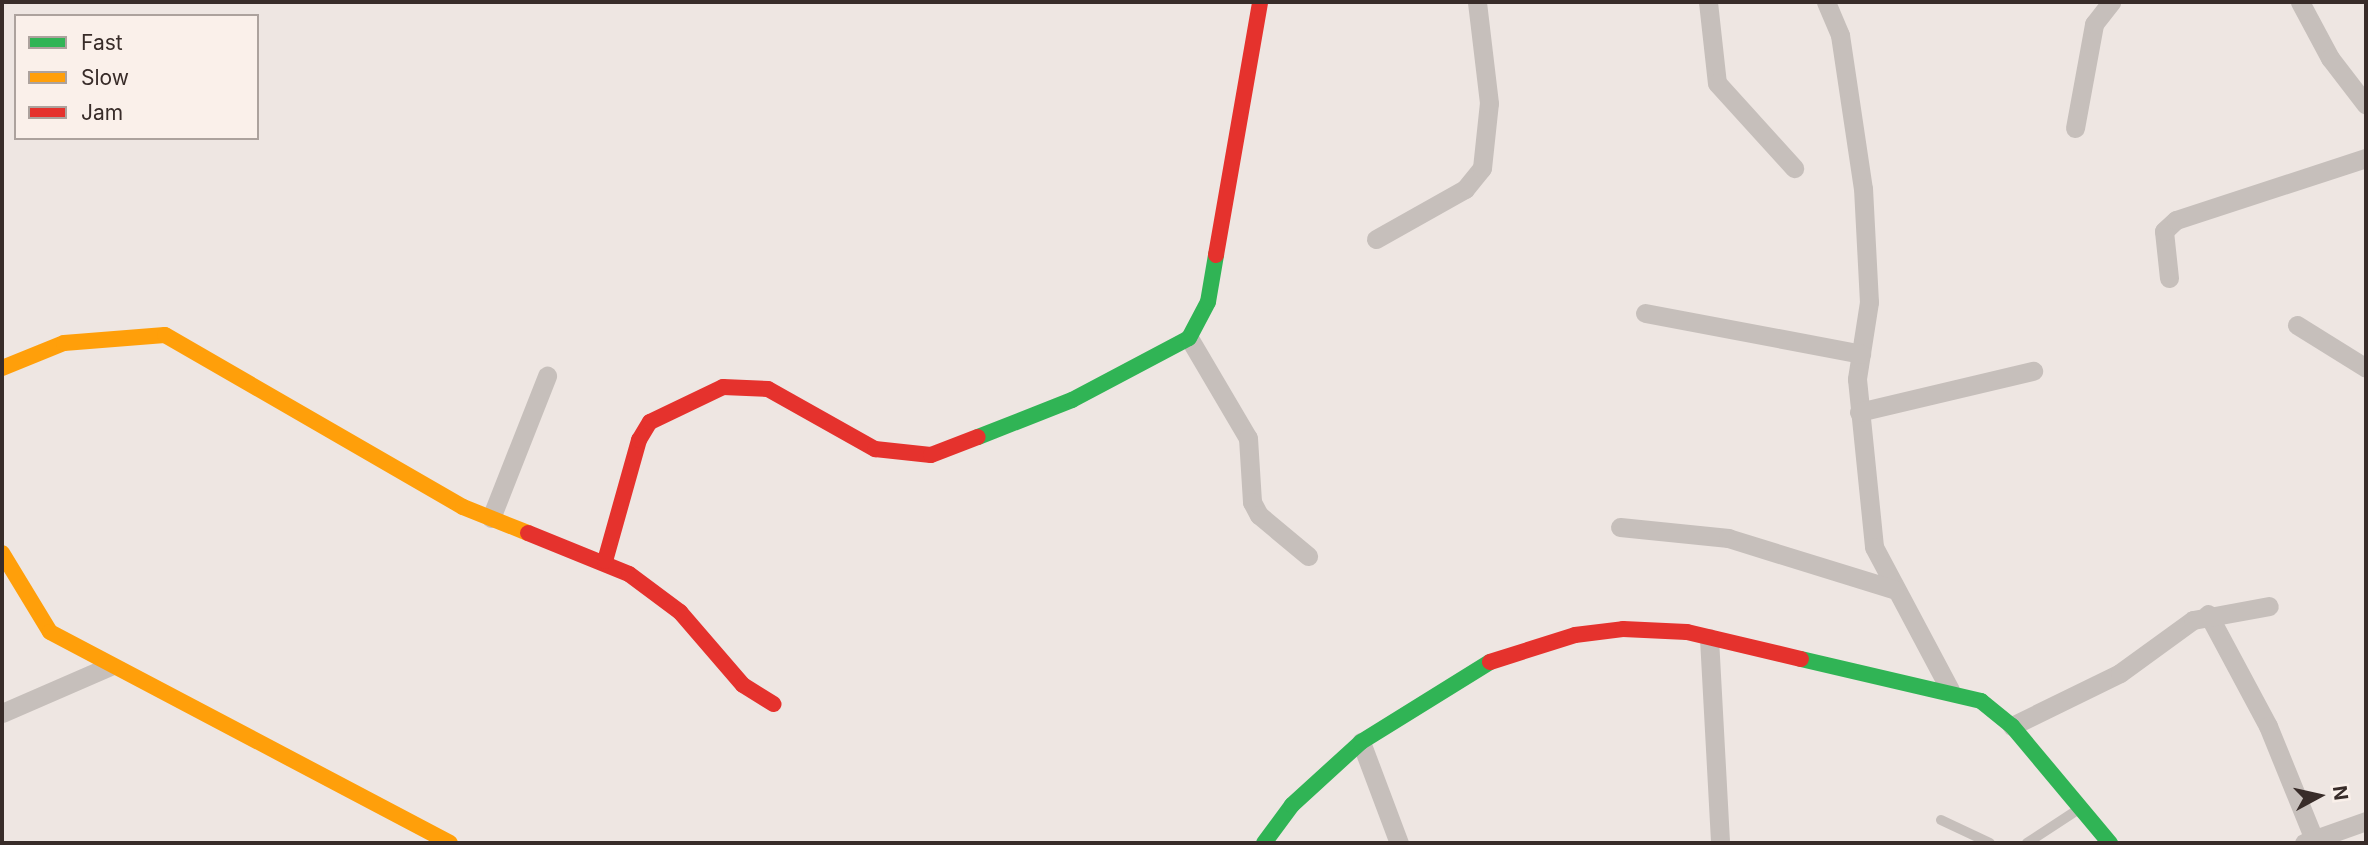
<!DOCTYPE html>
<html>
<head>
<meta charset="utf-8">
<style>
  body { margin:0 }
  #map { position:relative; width:2368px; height:845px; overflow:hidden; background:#eee6e2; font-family:Inter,sans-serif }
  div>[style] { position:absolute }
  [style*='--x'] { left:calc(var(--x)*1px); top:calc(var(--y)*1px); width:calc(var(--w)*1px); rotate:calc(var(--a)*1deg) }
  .lane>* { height:10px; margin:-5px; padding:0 5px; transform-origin:5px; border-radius:5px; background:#c6bfbb }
  .street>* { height:19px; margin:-9.5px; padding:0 9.5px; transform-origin:9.5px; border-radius:9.5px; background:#c6bfbb }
  .fast>* { height:16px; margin:-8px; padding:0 8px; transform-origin:8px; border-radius:8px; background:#30b455 }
  .slow>* { height:16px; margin:-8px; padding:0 8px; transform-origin:8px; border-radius:8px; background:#ff9f0a }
  .jam>* { height:16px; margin:-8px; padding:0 8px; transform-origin:8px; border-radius:8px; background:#e5322d }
  span { translate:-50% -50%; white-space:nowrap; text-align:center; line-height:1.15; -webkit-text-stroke:5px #faf0ea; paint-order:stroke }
  .frame { position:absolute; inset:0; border:4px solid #382c29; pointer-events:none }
  .legend { position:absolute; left:14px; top:14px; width:245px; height:126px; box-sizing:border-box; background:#faf0ea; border:2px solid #aca29d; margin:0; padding:9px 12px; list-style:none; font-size:21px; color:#382c29 }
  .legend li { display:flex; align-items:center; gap:14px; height:35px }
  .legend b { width:35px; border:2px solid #aca29d }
  .north { position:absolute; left:2284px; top:761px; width:70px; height:70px; -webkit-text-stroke:5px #faf0ea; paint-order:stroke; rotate:82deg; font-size:19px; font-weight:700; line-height:28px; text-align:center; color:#382c29 }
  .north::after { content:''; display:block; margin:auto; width:24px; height:32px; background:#382c29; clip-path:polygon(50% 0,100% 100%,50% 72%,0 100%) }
</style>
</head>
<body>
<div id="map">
  <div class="lane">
    <div style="--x:1941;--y:820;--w:54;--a:25.1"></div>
    <div style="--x:2027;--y:843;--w:62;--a:-33.2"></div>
  </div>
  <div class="street">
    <div style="--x:1708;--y:2;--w:81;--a:83.7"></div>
    <div style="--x:1717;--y:83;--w:115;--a:47.8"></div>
    <div style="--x:1826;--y:2;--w:36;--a:67"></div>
    <div style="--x:1840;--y:35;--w:155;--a:81.5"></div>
    <div style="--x:1863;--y:188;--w:114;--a:87"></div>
    <div style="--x:1869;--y:302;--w:78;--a:98.9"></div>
    <div style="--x:1857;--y:379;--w:169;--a:84.2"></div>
    <div style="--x:1874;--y:547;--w:162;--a:62"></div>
    <div style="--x:2300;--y:2;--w:64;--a:61.8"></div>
    <div style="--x:2330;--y:58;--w:59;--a:52.5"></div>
    <div style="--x:2075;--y:128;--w:106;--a:-79.6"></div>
    <div style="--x:2094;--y:24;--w:28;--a:-52"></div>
    <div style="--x:1376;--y:239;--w:102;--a:-29.3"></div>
    <div style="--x:1465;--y:189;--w:27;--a:-51"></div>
    <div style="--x:1482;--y:168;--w:65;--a:-83.9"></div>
    <div style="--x:1489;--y:103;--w:102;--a:-96.8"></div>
    <div style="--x:2169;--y:278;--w:47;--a:-96.1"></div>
    <div style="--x:2164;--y:231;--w:16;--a:-43"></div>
    <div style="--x:2176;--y:220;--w:200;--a:-18.1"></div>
    <div style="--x:1645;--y:313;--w:220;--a:10.7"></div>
    <div style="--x:2297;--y:325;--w:81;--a:31.9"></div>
    <div style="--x:1189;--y:338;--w:116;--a:59.5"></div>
    <div style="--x:1248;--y:438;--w:64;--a:86.4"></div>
    <div style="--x:1252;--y:502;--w:15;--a:62"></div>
    <div style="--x:1259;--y:515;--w:64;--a:39.9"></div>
    <div style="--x:1859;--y:412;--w:179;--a:-13.3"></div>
    <div style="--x:491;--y:518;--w:153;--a:-68.5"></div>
    <div style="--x:1620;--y:527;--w:109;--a:5.8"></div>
    <div style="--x:1728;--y:538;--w:173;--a:17.2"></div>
    <div style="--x:2208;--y:614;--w:127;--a:61.8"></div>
    <div style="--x:2268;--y:726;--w:120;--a:67.9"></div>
    <div style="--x:1709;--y:638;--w:205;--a:86.9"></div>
    <div style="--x:2;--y:713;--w:118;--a:-23.5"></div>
    <div style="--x:2012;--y:726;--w:120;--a:-26.1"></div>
    <div style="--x:2120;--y:673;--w:90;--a:-36"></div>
    <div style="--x:2193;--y:620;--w:77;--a:-10.4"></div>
    <div style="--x:1361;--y:742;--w:108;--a:69.4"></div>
    <div style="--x:2304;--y:843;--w:66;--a:-19.5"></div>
  </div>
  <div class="fast">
    <div style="--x:978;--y:437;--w:101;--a:-21.5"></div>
    <div style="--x:1072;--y:400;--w:132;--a:-27.9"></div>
    <div style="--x:1189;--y:338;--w:41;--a:-62.2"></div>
    <div style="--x:1208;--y:302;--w:48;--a:-80.3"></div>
    <div style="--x:1801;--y:659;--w:185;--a:13.1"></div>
    <div style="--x:1981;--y:701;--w:40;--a:39"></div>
    <div style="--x:2012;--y:726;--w:153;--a:50.1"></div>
    <div style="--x:1264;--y:843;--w:47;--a:-53.6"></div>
    <div style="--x:1292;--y:805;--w:93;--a:-42.4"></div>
    <div style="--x:1361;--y:742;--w:152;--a:-31.8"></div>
  </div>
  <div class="slow">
    <div style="--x:2;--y:368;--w:67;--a:-22"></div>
    <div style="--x:64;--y:343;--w:101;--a:-4.5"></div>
    <div style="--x:165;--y:335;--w:344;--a:30"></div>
    <div style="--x:463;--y:507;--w:70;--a:21.8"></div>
    <div style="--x:2;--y:553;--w:92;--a:58.7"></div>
    <div style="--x:50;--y:632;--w:452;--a:27.8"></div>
  </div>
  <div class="jam">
    <div style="--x:1216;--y:255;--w:257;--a:-80.1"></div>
    <div style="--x:528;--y:533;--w:109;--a:22.1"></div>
    <div style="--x:629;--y:574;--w:64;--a:36.7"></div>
    <div style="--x:680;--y:612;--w:96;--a:49.2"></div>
    <div style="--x:743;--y:685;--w:36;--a:32"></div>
    <div style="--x:605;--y:561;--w:126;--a:-74.3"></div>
    <div style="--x:639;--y:440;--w:21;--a:-59"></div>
    <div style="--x:650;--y:422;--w:81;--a:-25.6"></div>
    <div style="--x:723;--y:387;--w:45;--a:2.5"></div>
    <div style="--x:768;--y:389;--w:123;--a:29.3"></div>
    <div style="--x:875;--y:449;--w:56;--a:6.1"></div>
    <div style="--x:931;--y:455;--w:50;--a:-21"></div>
    <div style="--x:1490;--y:662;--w:89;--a:-17.6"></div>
    <div style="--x:1575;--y:635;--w:48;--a:-7.1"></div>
    <div style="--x:1623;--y:629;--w:64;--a:2.7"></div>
    <div style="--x:1687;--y:632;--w:117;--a:13.3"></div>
  </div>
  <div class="frame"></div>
  <ul class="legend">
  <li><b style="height:9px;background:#30b455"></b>Fast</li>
  <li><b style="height:9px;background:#ff9f0a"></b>Slow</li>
  <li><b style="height:9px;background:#e5322d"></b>Jam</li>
  </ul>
  <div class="north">N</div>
</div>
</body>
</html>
